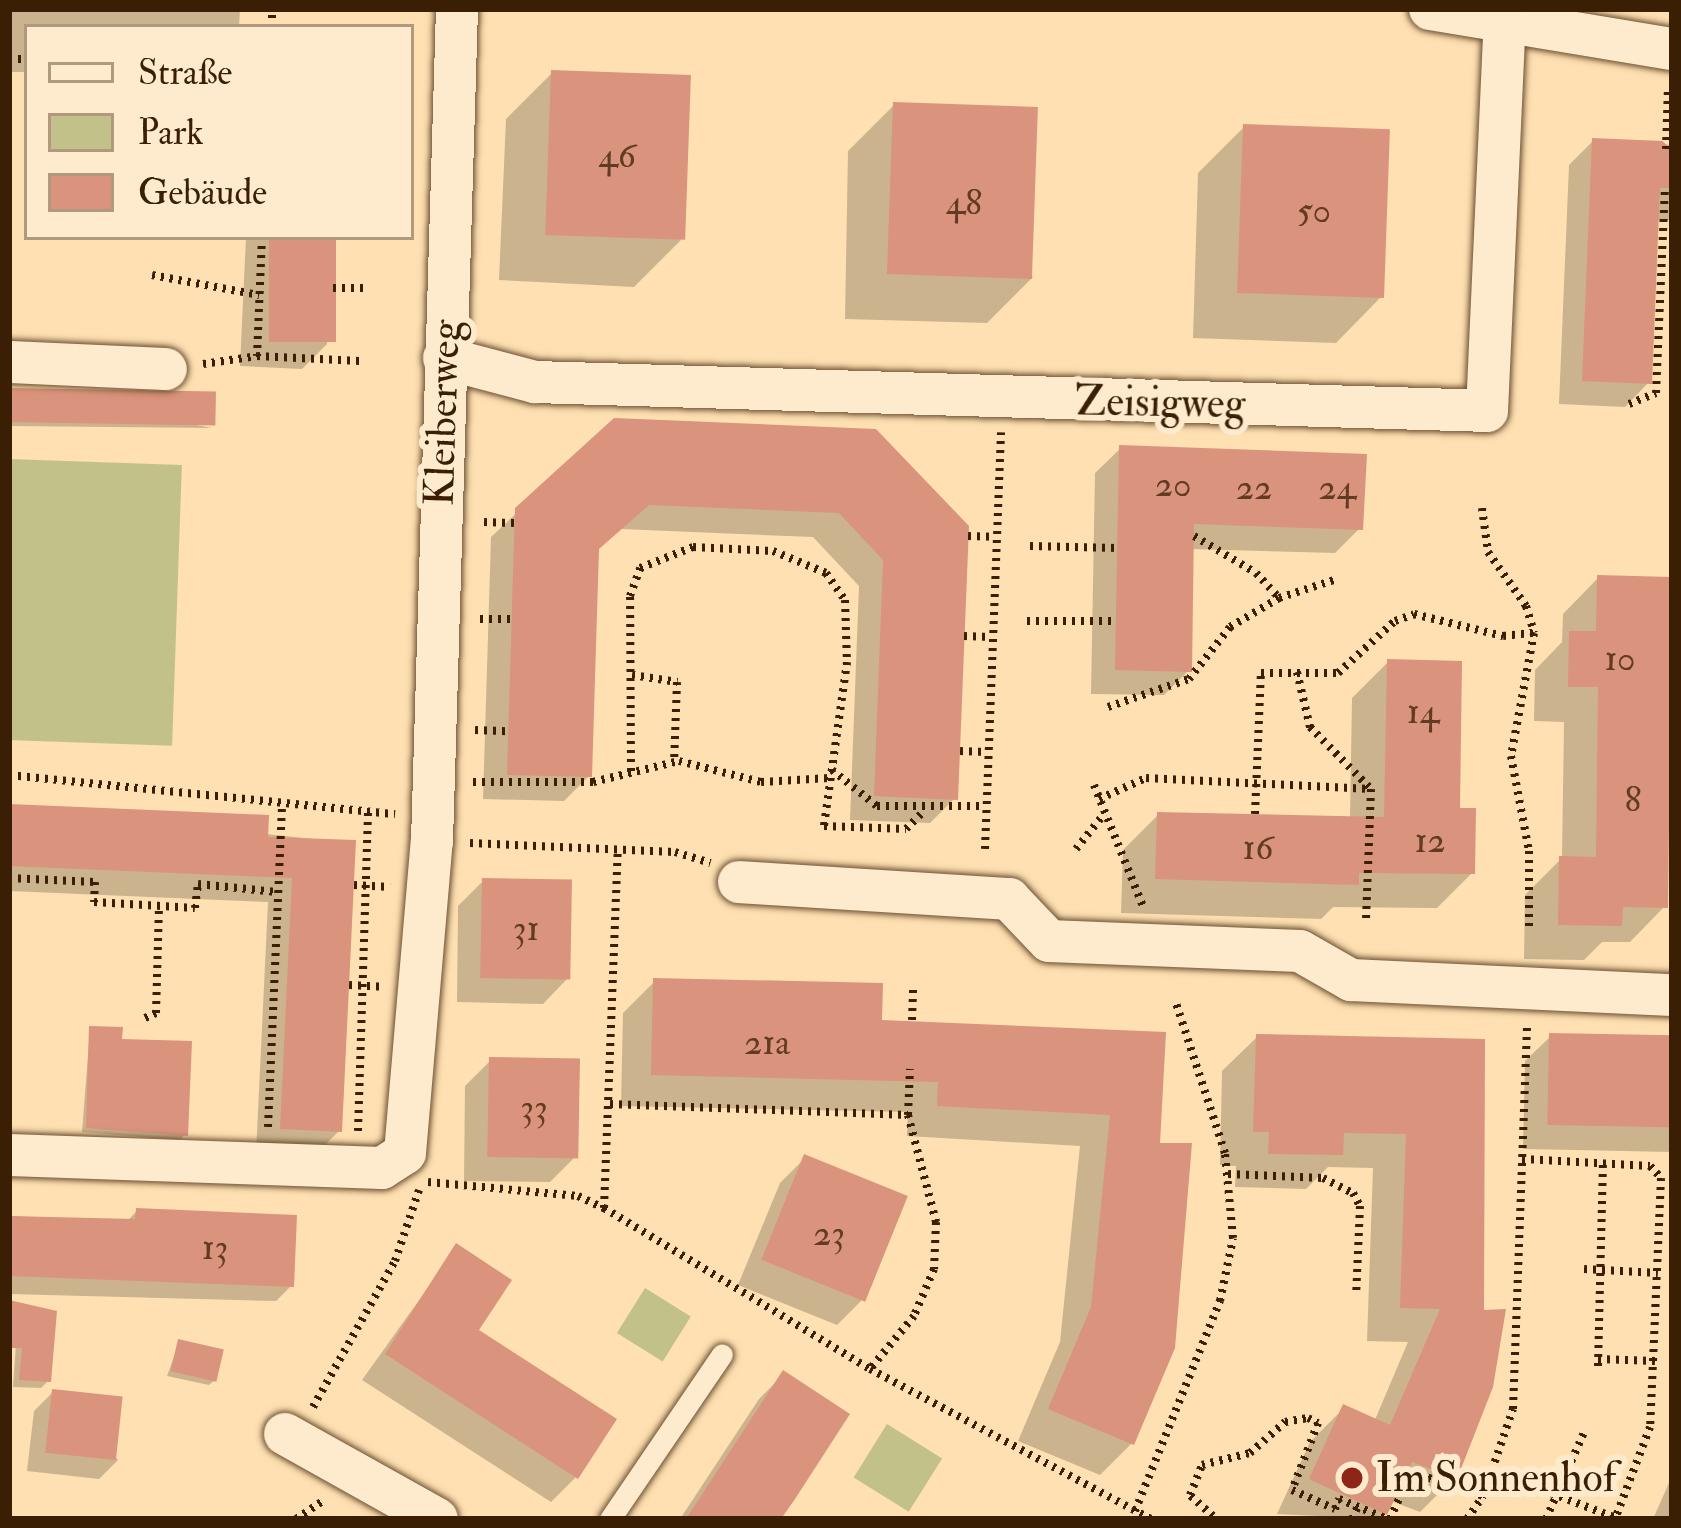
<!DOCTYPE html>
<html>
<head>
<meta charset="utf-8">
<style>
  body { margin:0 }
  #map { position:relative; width:1681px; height:1528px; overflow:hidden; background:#fee0b2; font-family:"IM FELL Double Pica",serif }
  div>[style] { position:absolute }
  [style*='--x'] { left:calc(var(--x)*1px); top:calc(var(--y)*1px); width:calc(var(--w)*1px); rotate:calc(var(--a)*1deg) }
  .green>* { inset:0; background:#c3c18a; transform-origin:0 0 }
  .shadow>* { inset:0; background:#0003 }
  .building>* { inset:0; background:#da937c; transform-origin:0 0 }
  .path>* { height:8px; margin-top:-4px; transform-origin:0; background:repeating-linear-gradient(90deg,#3a1f04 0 3px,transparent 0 9px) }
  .roads { filter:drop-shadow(0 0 3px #6b4f30) drop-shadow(0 0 3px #6b4f30) }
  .lane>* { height:21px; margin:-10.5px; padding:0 10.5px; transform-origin:10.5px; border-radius:10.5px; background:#feebcd }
  .street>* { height:42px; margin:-21px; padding:0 21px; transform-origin:21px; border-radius:21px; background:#feebcd }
  .dots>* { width:33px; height:33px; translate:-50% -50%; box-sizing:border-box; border:6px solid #feebcd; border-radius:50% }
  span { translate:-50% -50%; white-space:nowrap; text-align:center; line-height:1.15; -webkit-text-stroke:12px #feebcd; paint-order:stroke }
  .number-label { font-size:36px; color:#623c22 }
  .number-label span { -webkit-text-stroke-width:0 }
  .street-label { font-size:42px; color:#3a1f04 }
  .poi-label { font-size:42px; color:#3a1f04 }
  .left { translate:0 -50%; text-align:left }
  .frame { position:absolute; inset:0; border:12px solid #3a1f04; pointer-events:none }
  .legend { position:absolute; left:24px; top:24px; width:390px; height:216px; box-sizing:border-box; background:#feebcd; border:3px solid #b0997d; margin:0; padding:15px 21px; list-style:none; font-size:36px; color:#3a1f04 }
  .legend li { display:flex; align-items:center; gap:24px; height:60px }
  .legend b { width:60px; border:3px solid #b0997d }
</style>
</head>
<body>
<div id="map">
  <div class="green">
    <div style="left:9px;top:459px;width:173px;height:281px;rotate:2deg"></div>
    <div style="left:645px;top:1288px;width:54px;height:53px;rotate:32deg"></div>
    <div style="left:887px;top:1424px;width:65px;height:63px;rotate:32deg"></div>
  </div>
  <div class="shadow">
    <div style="clip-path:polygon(9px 9px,240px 9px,239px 27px,27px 27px,27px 72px,9px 72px)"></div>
    <div style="clip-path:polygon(552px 73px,681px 240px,634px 287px,499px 280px,506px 119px)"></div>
    <div style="clip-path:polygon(894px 105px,1033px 277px,987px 323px,845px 319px,848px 151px)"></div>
    <div style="clip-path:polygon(1244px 127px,1382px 296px,1336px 343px,1193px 338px,1198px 173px)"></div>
    <div style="clip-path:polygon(1593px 141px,1672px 145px,1672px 220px,1656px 220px,1649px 382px,1625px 407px,1559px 404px,1569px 165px)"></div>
    <div style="clip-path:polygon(246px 237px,332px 237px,327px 344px,302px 369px,240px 366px)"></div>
    <div style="clip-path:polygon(9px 388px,212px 428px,9px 426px)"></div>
    <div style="clip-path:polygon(615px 421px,966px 527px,955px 798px,930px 823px,850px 820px,859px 586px,813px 537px,621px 529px,596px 551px,589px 776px,564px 801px,483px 799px,491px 537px)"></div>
    <div style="clip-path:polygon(1121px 448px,1360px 528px,1335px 553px,1191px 549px,1189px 670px,1164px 695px,1091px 694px,1095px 473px)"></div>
    <div style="clip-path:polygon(1598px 578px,1665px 906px,1630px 942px,1602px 942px,1584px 960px,1524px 959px,1525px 895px,1562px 858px,1564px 722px,1534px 721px,1535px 670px,1562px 642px,1563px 614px)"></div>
    <div style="clip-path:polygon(1388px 662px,1457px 811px,1472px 873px,1437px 908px,1333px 907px,1321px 919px,1121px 913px,1123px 850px,1158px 815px,1350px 819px,1352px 698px)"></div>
    <div style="clip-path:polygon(9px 807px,353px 843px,339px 1131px,314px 1156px,256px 1153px,268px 902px,9px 891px)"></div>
    <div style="clip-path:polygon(483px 881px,568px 978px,543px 1004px,457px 1002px,458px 906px)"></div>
    <div style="clip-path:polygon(655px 981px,879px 1023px,1163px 1035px,1132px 1443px,1100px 1475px,1018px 1441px,1060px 1342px,1080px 1146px,907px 1136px,908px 1112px,621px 1106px,623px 1013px)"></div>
    <div style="clip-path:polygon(90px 1029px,119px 1042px,185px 1134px,180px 1140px,82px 1132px)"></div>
    <div style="clip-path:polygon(1551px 1036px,1672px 1039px,1672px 1152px,1523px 1149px,1525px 1061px)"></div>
    <div style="clip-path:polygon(1257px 1037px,1482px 1042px,1454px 1478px,1420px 1512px,1391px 1501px,1379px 1519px,1277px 1514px,1310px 1442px,1344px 1408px,1374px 1422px,1408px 1342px,1367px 1341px,1373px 1168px,1328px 1167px,1306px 1189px,1235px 1187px,1236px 1166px,1220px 1165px,1222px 1071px)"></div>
    <div style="clip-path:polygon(491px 1060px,575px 1157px,550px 1182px,464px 1181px,465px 1086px)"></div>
    <div style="clip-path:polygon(805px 1158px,862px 1300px,837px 1325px,738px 1285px,780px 1183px)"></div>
    <div style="clip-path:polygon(137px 1211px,291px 1286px,276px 1301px,9px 1294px,9px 1216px,126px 1222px)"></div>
    <div style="clip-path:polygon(457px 1247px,475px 1331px,576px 1477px,551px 1502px,362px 1380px)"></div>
    <div style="clip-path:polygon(18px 1315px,48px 1381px,41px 1388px,13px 1387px)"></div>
    <div style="clip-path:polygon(1672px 1316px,1672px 1412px,1670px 1412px)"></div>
    <div style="clip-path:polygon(179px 1343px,215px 1380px,209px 1385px,167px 1376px)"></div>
    <div style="clip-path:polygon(784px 1374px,778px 1519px,680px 1519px,759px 1399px)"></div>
    <div style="clip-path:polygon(53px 1392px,118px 1460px,99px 1479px,27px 1471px,34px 1411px)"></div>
    <div style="clip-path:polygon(1672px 1476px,1672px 1519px,1653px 1519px)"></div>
  </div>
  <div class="building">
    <div style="left:551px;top:70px;width:140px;height:165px;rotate:2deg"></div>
    <div style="left:893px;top:102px;width:145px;height:172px;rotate:2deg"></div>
    <div style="left:1243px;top:124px;width:147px;height:169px;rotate:2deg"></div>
    <div style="clip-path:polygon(1592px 138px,1662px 141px,1672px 149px,1672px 188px,1660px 188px,1652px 384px,1582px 381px)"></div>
    <div style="left:269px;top:237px;width:67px;height:105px"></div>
    <div style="left:9px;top:388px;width:207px;height:34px;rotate:1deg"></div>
    <div style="clip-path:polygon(614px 418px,876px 429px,969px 526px,958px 800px,874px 796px,883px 560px,839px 513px,649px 505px,599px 549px,592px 777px,507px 775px,515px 508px)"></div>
    <div style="clip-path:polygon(1119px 445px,1367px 454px,1363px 530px,1194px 524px,1192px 672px,1115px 670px)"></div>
    <div style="clip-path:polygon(1597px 575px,1672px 577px,1668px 908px,1623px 907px,1622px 926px,1558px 925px,1559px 856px,1596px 857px,1598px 687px,1568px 687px,1569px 631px,1596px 631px)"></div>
    <div style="clip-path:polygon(1387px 659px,1462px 661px,1460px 808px,1476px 808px,1475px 874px,1359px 873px,1359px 885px,1155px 879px,1157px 812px,1384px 817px)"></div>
    <div style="clip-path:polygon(9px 804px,269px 815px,268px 837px,356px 840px,342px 1132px,280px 1129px,292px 878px,9px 866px)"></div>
    <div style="left:482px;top:878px;width:90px;height:100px;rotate:1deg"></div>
    <div style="clip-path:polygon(653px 978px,883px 983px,882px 1020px,1166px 1032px,1160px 1143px,1192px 1143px,1175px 1348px,1134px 1445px,1048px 1409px,1091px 1307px,1110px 1115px,937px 1106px,938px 1082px,651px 1075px)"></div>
    <div style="clip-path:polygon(89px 1026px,123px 1027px,122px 1039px,192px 1041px,188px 1136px,86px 1128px)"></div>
    <div style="left:1549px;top:1033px;width:123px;height:92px;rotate:1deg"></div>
    <div style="clip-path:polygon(1256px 1034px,1485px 1039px,1484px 1310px,1506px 1309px,1493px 1387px,1457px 1479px,1412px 1462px,1387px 1515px,1309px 1479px,1343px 1404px,1390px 1425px,1440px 1309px,1400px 1308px,1406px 1134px,1344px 1133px,1343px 1155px,1268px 1154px,1269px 1132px,1253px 1132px)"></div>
    <div style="left:489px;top:1057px;width:91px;height:100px;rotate:1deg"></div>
    <div style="left:804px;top:1154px;width:112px;height:114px;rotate:22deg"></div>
    <div style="clip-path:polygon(136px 1208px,297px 1215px,294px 1287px,9px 1276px,9px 1216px,135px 1219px)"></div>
    <div style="clip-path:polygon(456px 1243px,512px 1280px,479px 1330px,617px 1419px,578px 1479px,385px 1354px)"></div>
    <div style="clip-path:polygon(9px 1300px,57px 1311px,51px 1382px,19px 1380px,22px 1348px,9px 1348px)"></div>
    <div style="left:178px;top:1339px;width:47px;height:33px;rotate:13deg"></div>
    <div style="clip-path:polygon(783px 1370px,850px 1414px,795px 1499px,781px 1519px,686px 1519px)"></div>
    <div style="left:52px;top:1389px;width:71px;height:64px;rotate:6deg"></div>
  </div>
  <div class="path">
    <div style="--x:272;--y:27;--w:18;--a:-90"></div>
    <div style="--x:9;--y:59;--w:18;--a:0"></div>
    <div style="--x:1666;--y:149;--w:62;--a:-88.2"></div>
    <div style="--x:262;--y:237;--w:119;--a:92.4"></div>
    <div style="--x:257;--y:356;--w:103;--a:2.8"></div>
    <div style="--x:152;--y:275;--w:109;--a:10.6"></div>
    <div style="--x:333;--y:288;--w:30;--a:0"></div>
    <div style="--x:203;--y:364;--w:55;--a:-8.4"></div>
    <div style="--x:1629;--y:404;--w:29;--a:-22"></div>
    <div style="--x:1656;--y:393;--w:205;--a:-87.5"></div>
    <div style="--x:1482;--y:508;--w:44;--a:82.2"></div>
    <div style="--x:1488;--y:552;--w:66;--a:54.9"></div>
    <div style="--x:1526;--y:606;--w:28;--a:73"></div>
    <div style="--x:1534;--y:633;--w:125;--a:100.6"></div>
    <div style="--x:1511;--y:756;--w:97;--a:79.3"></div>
    <div style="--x:1529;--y:851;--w:75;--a:90"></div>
    <div style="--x:484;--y:522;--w:31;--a:2"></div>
    <div style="--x:968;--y:536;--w:25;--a:2"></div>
    <div style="--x:1194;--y:536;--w:72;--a:30.8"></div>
    <div style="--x:1256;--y:573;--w:34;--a:47"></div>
    <div style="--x:1030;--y:546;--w:87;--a:1.3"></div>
    <div style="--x:480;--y:619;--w:32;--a:0"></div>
    <div style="--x:1027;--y:621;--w:88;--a:0"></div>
    <div style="--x:964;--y:636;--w:26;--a:2"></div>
    <div style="--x:1297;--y:672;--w:57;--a:76.7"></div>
    <div style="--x:1310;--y:727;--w:87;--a:45.5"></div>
    <div style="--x:1371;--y:789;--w:131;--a:92.2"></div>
    <div style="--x:632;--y:675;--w:46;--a:8.8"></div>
    <div style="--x:677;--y:682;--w:81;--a:92.1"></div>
    <div style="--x:1108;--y:707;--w:86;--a:-19.1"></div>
    <div style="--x:1189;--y:679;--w:66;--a:-51.7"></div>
    <div style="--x:1230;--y:627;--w:57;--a:-30.6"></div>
    <div style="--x:1279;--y:598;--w:61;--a:-18.1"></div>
    <div style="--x:475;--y:730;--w:33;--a:2"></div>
    <div style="--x:960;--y:751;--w:26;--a:2"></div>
    <div style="--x:832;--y:770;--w:58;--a:38.7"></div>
    <div style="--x:877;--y:806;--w:107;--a:0"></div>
    <div style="--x:631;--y:771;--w:175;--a:-90.3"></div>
    <div style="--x:630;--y:596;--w:30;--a:-70"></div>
    <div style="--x:640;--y:568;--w:57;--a:-21.6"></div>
    <div style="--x:693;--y:547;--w:80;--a:2.9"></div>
    <div style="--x:773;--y:551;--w:57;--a:22.5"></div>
    <div style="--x:826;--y:573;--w:33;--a:55"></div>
    <div style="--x:845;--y:600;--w:62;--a:88.2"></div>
    <div style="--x:847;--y:662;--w:166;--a:98"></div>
    <div style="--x:824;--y:826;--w:82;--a:2.1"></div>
    <div style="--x:906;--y:829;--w:24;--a:-45"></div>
    <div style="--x:9;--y:775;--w:388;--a:5.8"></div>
    <div style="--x:473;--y:782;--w:120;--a:0"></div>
    <div style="--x:593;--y:782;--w:89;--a:-13.7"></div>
    <div style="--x:679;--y:761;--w:85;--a:14.4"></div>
    <div style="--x:761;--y:782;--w:68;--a:-3.4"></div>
    <div style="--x:1094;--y:785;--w:131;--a:68"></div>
    <div style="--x:1099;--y:799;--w:51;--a:-24.1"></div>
    <div style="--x:1146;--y:778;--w:225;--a:2.8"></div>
    <div style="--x:1255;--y:814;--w:141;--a:-87.6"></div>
    <div style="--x:1261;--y:673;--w:77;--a:0"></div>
    <div style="--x:1338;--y:673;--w:77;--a:-42.4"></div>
    <div style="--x:1395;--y:621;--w:20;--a:-20"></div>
    <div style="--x:1414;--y:614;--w:92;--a:13.9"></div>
    <div style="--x:1503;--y:636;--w:31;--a:-6"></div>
    <div style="--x:470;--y:843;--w:205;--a:2.5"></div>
    <div style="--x:675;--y:852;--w:37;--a:17"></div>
    <div style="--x:985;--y:849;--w:417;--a:-87.8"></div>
    <div style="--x:1076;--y:849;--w:45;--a:-51.3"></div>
    <div style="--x:9;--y:878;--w:86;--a:2.7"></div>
    <div style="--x:95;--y:882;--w:20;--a:93"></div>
    <div style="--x:94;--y:902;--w:101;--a:3.4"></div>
    <div style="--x:195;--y:908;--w:24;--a:-83"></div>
    <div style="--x:198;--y:884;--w:79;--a:5.8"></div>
    <div style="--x:354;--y:885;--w:36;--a:3"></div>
    <div style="--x:349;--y:985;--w:34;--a:3"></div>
    <div style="--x:145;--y:1018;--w:12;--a:-24"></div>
    <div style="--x:156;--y:1013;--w:107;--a:-88.4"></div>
    <div style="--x:912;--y:1020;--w:31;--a:-88"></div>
    <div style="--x:610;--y:1104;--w:298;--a:2.1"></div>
    <div style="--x:908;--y:1115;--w:111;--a:75.3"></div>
    <div style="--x:936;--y:1222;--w:47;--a:92.4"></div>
    <div style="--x:934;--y:1269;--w:51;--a:113.1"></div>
    <div style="--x:914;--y:1316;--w:69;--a:129.7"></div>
    <div style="--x:908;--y:1115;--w:46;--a:-87.5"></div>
    <div style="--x:268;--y:1127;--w:324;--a:-87.5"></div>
    <div style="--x:358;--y:1131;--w:319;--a:-88.2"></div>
    <div style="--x:1522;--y:1159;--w:128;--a:3.1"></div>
    <div style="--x:1650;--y:1166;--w:16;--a:47"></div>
    <div style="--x:1661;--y:1178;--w:249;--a:92.5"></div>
    <div style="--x:1650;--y:1427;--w:98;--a:110.8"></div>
    <div style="--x:1228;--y:1174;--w:95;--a:2.4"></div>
    <div style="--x:1323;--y:1178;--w:34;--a:27"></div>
    <div style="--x:1353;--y:1193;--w:15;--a:62"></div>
    <div style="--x:1360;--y:1206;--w:90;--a:92.5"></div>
    <div style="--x:428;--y:1182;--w:151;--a:5.3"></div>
    <div style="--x:578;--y:1196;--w:29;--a:25"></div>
    <div style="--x:604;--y:1208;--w:311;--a:31.2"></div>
    <div style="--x:870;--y:1369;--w:319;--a:28.1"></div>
    <div style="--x:604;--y:1208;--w:360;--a:-87.8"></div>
    <div style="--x:1584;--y:1269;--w:74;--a:3.1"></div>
    <div style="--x:1598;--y:1359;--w:57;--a:2"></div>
    <div style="--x:1598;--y:1366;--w:203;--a:-88.6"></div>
    <div style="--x:313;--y:1407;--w:167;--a:-60.7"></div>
    <div style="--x:395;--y:1261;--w:75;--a:-71.3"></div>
    <div style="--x:1543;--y:1490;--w:78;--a:21"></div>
    <div style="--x:1135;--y:1511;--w:227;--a:-68"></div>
    <div style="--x:1220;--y:1301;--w:64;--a:-78.3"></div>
    <div style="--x:1233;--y:1238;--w:85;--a:-95.4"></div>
    <div style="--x:1225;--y:1153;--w:161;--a:-108.1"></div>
    <div style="--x:1213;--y:1516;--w:31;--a:-138"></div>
    <div style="--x:1190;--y:1495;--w:32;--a:-68"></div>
    <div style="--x:1202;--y:1465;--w:49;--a:-14"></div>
    <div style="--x:1250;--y:1453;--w:47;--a:-41.5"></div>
    <div style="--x:1285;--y:1422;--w:23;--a:-10"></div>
    <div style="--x:1308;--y:1418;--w:11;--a:27"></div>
    <div style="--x:1318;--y:1423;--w:72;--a:111.2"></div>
    <div style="--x:1292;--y:1490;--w:47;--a:23.8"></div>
    <div style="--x:1335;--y:1509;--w:11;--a:-68"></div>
    <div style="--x:1339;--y:1499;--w:52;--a:22.6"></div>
    <div style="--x:296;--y:1519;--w:34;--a:-34"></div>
    <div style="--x:1352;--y:1519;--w:14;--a:-65"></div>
    <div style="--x:1390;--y:1519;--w:51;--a:-65.9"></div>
    <div style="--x:1411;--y:1472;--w:76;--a:18.4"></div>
    <div style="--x:1467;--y:1519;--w:28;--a:-55"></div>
    <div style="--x:1483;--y:1496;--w:92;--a:-71"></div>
    <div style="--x:1513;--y:1409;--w:382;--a:-87.9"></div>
    <div style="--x:1546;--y:1519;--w:97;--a:-66.3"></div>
  </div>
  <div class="roads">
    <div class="lane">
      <div style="--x:610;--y:1519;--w:199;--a:-55.8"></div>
    </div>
    <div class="street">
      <div style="--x:1430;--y:9;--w:245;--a:9.4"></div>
      <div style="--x:444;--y:358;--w:94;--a:14.8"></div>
      <div style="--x:535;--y:382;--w:952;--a:1.74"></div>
      <div style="--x:1487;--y:411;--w:392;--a:-87.4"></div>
      <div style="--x:9;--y:362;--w:157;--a:2.6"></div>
      <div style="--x:739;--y:882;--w:271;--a:3.6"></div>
      <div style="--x:1009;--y:899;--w:58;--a:46.4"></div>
      <div style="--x:1049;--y:941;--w:251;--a:2.3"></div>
      <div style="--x:1300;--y:951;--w:59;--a:29.6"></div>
      <div style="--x:1351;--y:980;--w:321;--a:2.7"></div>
      <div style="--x:9;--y:1155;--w:373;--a:2"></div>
      <div style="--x:382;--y:1168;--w:27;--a:-33"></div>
      <div style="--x:405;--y:1153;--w:313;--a:-85.1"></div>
      <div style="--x:432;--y:841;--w:832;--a:-88.28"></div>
      <div style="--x:285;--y:1434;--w:174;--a:29.2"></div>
    </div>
  </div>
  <div class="dots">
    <div style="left:1352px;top:1478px;background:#8f2418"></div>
  </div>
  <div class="number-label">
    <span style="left:617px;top:156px">46</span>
    <span style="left:964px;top:203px">48</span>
    <span style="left:1314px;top:211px">50</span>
    <span style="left:1173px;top:485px">20</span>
    <span style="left:1254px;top:488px">22</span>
    <span style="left:1337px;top:488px">24</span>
    <span style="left:1620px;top:659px">10</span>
    <span style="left:1423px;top:712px">14</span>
    <span style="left:1633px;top:800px">8</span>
    <span style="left:1430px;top:841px">12</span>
    <span style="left:1258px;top:848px">16</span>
    <span style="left:526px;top:929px">31</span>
    <span style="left:767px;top:1043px">21a</span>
    <span style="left:534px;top:1108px">33</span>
    <span style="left:829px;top:1234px">23</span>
    <span style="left:215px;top:1248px">13</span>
  </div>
  <div class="street-label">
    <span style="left:1160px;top:403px;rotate:1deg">Zeisigweg</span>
    <span style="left:443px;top:413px;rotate:-88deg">Kleiberweg</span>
  </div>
  <div class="poi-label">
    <span class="left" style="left:1376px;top:1478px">Im Sonnenhof</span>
  </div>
  <div class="frame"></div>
  <ul class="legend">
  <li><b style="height:15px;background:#feebcd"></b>Straße</li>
  <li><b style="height:33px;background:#c3c18a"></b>Park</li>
  <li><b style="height:33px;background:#da937c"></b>Gebäude</li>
  </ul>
</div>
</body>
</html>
